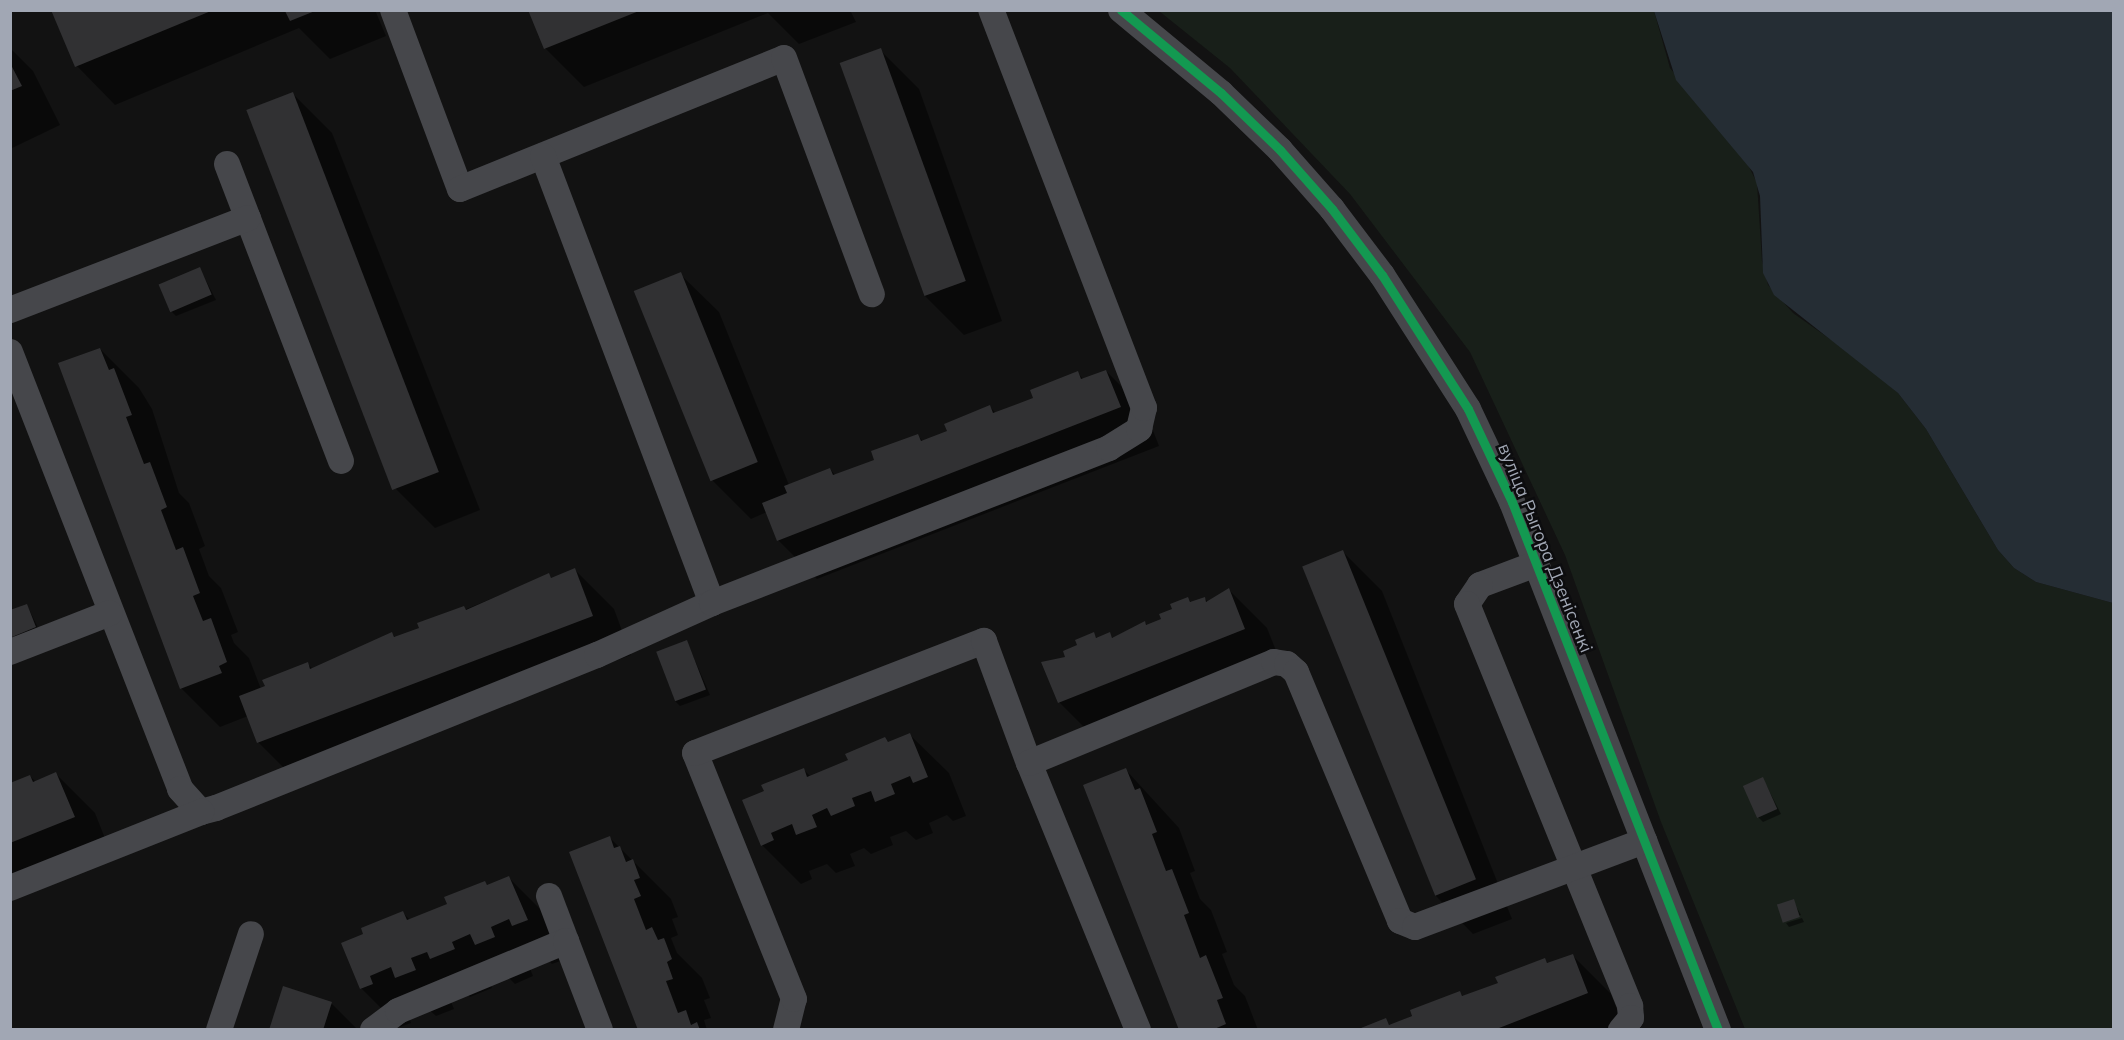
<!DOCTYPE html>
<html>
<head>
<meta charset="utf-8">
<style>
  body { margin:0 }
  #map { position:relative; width:2124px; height:1040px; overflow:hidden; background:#121212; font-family:Mulish,sans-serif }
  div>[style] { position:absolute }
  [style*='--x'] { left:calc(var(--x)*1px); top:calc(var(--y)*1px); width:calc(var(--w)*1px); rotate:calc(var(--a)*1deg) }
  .green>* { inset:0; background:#181f19 }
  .water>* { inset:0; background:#252d34 }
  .shadow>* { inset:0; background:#0007 }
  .building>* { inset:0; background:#313133; transform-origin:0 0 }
  .minor>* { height:26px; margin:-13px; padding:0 13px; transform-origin:13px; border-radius:13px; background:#46474b }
  .cycleway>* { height:9px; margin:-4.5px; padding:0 4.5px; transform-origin:4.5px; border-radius:4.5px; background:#139951 }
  span { translate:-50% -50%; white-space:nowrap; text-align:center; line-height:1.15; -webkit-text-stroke:5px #0c0c0e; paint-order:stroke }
  .street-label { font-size:18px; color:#a1a7b4 }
  .frame { position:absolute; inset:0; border:12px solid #a1a7b4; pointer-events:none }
</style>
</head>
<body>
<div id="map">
  <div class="green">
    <div style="clip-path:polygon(1159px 11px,1654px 11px,1670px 68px,1746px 161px,1757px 183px,1762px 261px,1768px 285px,1793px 313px,1864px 363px,1898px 393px,1926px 429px,1998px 550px,2014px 568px,2036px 582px,2113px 603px,2113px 1029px,1745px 1029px,1661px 822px,1565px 555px,1470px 352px,1350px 194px,1230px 68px)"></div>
  </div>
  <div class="water">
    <div style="clip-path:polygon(1654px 11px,2113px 11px,2113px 603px,2036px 582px,2014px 568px,1998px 550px,1926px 429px,1898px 393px,1774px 295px,1763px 273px,1760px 196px,1753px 172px,1676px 80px)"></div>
  </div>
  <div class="shadow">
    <div style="clip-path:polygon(53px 10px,375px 10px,386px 36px,330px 59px,299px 28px,115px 105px,77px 66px)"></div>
    <div style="clip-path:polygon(530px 10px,850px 10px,856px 22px,799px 44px,768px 13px,584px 87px,545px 48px)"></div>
    <div style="clip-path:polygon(10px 48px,33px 71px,60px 125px,10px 149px)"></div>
    <div style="clip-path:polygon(880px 50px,919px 89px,1002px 321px,964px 335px,925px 296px)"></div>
    <div style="clip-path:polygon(293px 94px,332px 133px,480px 510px,435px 528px,396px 489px)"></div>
    <div style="clip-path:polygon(200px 269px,216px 300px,176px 316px,171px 311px)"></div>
    <div style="clip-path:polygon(680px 274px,719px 312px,789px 485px,830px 469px,836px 476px,876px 460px,917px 435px,924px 442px,949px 432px,990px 407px,997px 414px,1035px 399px,1078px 373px,1084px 380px,1106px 371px,1145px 410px,1159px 446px,817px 579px,778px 540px,767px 512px,751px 519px,712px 480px)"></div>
    <div style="clip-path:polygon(100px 349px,139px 388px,152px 409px,179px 493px,189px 503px,205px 546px,199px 549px,209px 576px,221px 588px,238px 632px,231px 635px,234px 643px,249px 658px,261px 689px,307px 664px,313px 669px,392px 634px,396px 638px,549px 575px,552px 579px,575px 570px,614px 609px,631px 655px,297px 781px,258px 742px,248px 716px,220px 727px,181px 688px)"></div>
    <div style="clip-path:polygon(1343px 552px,1382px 591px,1512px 919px,1473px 934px,1435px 895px)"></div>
    <div style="clip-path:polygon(1228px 589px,1267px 628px,1283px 668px,1098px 741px,1059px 702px,1067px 658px,1093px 634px,1098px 639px,1109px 634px,1114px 639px,1145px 623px,1148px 626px,1163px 620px,1188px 599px,1192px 603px,1204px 598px,1208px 602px)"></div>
    <div style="clip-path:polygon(27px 605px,40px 632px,18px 641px,10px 628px,10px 612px)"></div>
    <div style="clip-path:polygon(687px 642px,710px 695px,680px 706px,675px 701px)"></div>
    <div style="clip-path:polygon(910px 735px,949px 773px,966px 816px,953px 821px,947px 815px,929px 823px,933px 833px,916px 840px,906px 831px,890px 837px,893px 845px,871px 854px,864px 848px,850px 854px,855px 866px,836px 873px,827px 864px,809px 871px,812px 879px,801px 884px,762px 845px,766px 791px,803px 769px,811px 777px,850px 761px,885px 739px,889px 743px)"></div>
    <div style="clip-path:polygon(1126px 770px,1179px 828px,1195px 871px,1190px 873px,1200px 899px,1211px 910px,1227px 952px,1222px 954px,1234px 985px,1245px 996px,1258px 1030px,1181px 1030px)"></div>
    <div style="clip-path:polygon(56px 774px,95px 813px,112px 856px,10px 897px,10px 784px,30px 776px,36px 782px)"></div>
    <div style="clip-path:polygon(1763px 779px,1781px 814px,1763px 822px,1758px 817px)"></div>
    <div style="clip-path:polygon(609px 837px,671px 899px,678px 917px,672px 919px,678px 935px,671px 938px,677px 953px,702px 978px,710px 998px,704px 1000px,711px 1018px,704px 1020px,707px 1030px,640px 1030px)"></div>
    <div style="clip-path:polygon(509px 878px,548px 917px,566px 959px,552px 964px,547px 959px,529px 966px,533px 976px,515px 984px,505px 974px,489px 981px,492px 988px,470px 997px,464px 991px,449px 997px,454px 1009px,436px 1016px,426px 1007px,408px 1015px,411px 1023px,400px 1027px,361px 988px,365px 935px,402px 912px,410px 920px,449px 905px,484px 882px,489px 886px)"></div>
    <div style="clip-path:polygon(1793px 901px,1801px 915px,1785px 920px)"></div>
    <div style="clip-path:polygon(1802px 918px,1804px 922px,1789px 927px,1786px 923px)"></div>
    <div style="clip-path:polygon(1572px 955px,1611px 994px,1625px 1030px,1360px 1030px,1385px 1020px,1391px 1026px,1459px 992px,1464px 997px,1499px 984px,1544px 959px,1549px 964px)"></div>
    <div style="clip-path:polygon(331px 1003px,358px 1030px,270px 1030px)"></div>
  </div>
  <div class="building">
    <div style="clip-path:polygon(51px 10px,211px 10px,211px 11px,75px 67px)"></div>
    <div style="clip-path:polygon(528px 10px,639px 10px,639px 11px,544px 49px)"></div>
    <div style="clip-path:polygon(285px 11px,315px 11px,290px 21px)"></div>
    <div style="left:881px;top:48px;width:248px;height:44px;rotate:70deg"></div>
    <div style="clip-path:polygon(10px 63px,22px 86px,10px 91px)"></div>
    <div style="left:293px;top:92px;width:407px;height:50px;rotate:69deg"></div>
    <div style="left:200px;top:267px;width:30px;height:45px;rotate:67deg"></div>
    <div style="left:681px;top:272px;width:205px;height:51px;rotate:68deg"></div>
    <div style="clip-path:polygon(100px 348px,109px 370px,114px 368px,132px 415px,126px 417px,144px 464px,150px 462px,167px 507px,161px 510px,176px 550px,183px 547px,200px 593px,193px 596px,203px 621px,211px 618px,227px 662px,219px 666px,222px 673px,180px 689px,58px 363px)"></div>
    <div style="clip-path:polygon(1106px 370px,1121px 407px,777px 541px,762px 503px,787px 493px,784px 486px,830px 468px,833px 475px,874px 460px,871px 451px,918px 434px,921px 441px,947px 431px,944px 424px,990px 405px,993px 413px,1033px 398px,1030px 390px,1078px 371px,1081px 379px)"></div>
    <div style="left:1343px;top:550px;width:355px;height:44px;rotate:68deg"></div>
    <div style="clip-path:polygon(575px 568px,593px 616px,257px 743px,239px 696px,265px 686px,262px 680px,308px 662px,310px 669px,392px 632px,394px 637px,419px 628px,417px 623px,464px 606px,466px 610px,549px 573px,551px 578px)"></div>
    <div style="clip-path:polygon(1229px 588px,1245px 629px,1058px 703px,1041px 662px,1065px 657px,1063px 651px,1077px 645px,1075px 640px,1094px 632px,1096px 638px,1110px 632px,1112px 638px,1145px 621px,1146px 625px,1161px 619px,1159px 614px,1172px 609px,1170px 604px,1188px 597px,1190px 602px,1205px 597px,1206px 602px)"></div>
    <div style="clip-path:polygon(27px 604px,36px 627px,12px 637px,10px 610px)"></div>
    <div style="left:687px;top:640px;width:53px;height:33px;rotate:69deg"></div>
    <div style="clip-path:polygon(910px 733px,928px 777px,913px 783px,910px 776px,891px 784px,895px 794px,875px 802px,871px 791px,852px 798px,855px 806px,831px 816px,827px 808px,812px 815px,817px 827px,796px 835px,792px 824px,771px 833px,774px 840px,761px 846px,742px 800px,764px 791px,761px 785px,804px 768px,807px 777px,848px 760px,845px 754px,885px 737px,888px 742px)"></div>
    <div style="clip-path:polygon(1126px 768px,1135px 790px,1140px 788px,1157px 832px,1152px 834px,1166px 871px,1172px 869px,1189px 913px,1184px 915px,1200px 958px,1206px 955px,1223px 998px,1217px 1000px,1226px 1024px,1212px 1030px,1179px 1030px,1083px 785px)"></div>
    <div style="clip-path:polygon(56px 772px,75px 817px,10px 843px,10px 783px,30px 775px,33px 782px)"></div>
    <div style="left:1763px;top:777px;width:35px;height:22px;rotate:66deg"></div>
    <div style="clip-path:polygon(610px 836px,614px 848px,620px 846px,626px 862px,633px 859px,640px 878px,634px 880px,641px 896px,634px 899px,646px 930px,652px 927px,658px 940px,664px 938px,672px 959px,667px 962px,673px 979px,666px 981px,678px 1013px,686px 1010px,691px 1025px,697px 1022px,700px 1030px,638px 1030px,569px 852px)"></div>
    <div style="clip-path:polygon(509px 876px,528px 920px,512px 926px,509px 919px,491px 927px,495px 937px,475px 945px,470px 934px,452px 942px,455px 949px,430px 959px,427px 952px,411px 958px,416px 970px,395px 978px,391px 967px,370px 976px,373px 984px,360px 989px,341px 943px,363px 934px,361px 928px,403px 911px,407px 920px,447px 904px,444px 897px,485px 881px,487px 885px)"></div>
    <div style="left:1794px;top:899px;width:19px;height:18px;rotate:72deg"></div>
    <div style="clip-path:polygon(1573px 954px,1588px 993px,1494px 1030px,1356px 1030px,1386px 1018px,1389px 1025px,1412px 1016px,1410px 1010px,1460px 991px,1462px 996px,1498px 983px,1495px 977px,1545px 958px,1547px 963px)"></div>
    <div style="clip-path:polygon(283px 986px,332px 1002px,323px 1030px,269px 1030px)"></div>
  </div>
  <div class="minor">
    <div style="--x:393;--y:10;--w:191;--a:69.5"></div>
    <div style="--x:460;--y:189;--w:349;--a:-22"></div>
    <div style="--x:784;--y:58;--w:252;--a:69.6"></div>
    <div style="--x:1121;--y:10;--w:130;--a:39.7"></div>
    <div style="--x:1221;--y:93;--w:82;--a:44"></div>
    <div style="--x:1280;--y:150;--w:79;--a:48.6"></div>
    <div style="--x:1332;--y:209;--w:83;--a:52.9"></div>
    <div style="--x:1382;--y:275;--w:159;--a:57.3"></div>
    <div style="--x:1468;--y:409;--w:103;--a:64.7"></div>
    <div style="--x:1512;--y:502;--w:567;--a:68.69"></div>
    <div style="--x:543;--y:156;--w:478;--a:69.3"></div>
    <div style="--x:227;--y:164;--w:318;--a:69"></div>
    <div style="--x:10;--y:310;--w:255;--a:-21.1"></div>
    <div style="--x:10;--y:352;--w:469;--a:68.7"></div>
    <div style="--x:180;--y:789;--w:31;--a:48"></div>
    <div style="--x:201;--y:812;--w:16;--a:-15"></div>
    <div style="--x:216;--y:808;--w:411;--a:-21.9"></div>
    <div style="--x:597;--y:655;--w:126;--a:-24.3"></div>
    <div style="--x:712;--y:603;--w:426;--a:-21.3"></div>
    <div style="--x:1109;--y:448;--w:36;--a:-32"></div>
    <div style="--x:1139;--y:429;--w:22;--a:-77"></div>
    <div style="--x:1144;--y:408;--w:426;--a:-111"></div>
    <div style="--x:1536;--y:564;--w:60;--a:159.4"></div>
    <div style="--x:1480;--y:585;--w:23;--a:124"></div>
    <div style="--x:1467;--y:604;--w:434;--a:67.9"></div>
    <div style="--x:1630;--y:1006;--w:12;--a:85"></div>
    <div style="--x:1631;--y:1018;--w:16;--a:130"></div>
    <div style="--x:10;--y:652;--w:107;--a:-21.3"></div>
    <div style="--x:10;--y:888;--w:206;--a:-21.7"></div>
    <div style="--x:549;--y:896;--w:48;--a:69.3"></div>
    <div style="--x:219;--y:1030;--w:101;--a:-71.6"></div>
    <div style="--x:373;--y:1030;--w:31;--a:-37"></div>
    <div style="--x:398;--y:1011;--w:182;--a:-22.6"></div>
    <div style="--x:566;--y:941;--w:95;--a:69.1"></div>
    <div style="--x:786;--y:1030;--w:32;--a:-76"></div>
    <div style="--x:794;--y:999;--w:265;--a:-111.9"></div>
    <div style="--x:695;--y:753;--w:310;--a:-21.2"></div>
    <div style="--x:984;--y:641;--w:130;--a:69.8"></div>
    <div style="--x:1138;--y:1030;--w:288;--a:-112.2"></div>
    <div style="--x:1029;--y:763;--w:265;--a:-22.4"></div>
    <div style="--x:1274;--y:662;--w:13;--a:9"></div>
    <div style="--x:1287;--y:664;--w:12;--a:42"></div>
    <div style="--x:1296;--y:672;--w:270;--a:67.3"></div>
    <div style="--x:1400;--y:921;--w:16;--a:22"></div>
    <div style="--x:1415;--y:927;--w:245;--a:-20.6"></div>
  </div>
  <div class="cycleway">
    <div style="--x:1121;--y:10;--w:130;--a:39.7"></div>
    <div style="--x:1221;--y:93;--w:82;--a:44"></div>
    <div style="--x:1280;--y:150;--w:79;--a:48.6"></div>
    <div style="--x:1332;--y:209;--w:83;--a:52.9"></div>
    <div style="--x:1382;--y:275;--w:159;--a:57.3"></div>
    <div style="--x:1468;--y:409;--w:103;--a:64.7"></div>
    <div style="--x:1512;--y:502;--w:567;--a:68.69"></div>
  </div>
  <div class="street-label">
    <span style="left:1545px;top:548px;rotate:68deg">вуліца Рыгора Дзенісенкі</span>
  </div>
  <div class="frame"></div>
</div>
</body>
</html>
